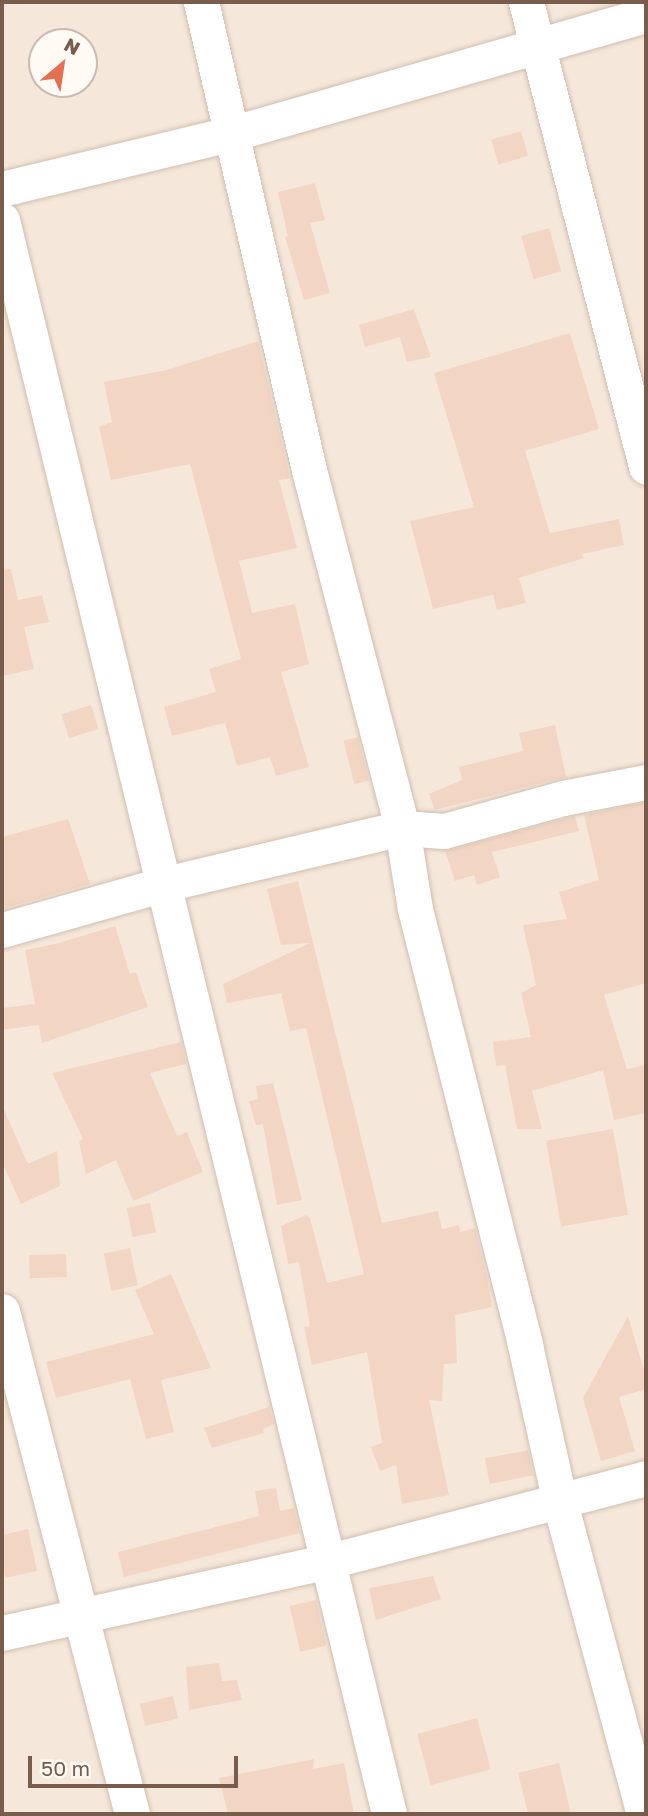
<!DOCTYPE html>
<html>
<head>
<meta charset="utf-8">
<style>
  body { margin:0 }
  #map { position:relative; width:648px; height:1816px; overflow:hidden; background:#fdf6ec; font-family:"Golos Text",sans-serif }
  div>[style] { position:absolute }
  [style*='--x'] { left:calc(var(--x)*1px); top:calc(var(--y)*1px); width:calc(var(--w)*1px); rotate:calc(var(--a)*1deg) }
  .residential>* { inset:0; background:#f5e8da }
  .building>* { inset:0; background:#f3d5c3; transform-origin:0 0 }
  .roads { filter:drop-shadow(0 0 2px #d1beb0) drop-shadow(0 0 2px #d1beb0) }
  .minor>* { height:35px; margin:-17.5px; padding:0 17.5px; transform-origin:17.5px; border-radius:17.5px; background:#fff }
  span { translate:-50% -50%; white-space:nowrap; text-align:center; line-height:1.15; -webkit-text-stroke:6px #fffaf3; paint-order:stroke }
  .frame { position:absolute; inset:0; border:4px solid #7a5c4d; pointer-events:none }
  .north { position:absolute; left:28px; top:28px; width:70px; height:70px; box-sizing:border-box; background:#fffaf3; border:2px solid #cabbb1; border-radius:50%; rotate:29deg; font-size:19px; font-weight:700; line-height:28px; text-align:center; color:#7a5c4d }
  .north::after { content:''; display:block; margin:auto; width:24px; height:32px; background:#e76f51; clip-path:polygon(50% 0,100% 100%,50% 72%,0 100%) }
  .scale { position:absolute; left:28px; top:1756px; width:210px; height:32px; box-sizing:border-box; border:4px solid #7a5c4d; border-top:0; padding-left:9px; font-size:21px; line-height:24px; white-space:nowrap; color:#7a5c4d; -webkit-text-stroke:5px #fffaf3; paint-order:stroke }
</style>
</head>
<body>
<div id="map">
  <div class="residential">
    <div style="clip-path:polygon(evenodd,2px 2px,646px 2px,646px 1814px,2px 1814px,2px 2px,42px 42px,84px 42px,84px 84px,42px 84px,42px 42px)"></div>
  </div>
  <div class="building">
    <div style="left:521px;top:131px;width:26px;height:31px;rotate:74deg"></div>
    <div style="clip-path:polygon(315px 183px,325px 220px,310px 223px,330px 293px,304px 300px,285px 237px,288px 236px,278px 192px)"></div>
    <div style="left:549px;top:228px;width:45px;height:29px;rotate:74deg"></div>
    <div style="clip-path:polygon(414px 309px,431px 357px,407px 362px,400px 337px,365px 347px,359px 325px)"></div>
    <div style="clip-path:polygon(570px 333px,599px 429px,525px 451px,550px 533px,619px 519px,624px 545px,582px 554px,584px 558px,519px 578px,526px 603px,497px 610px,493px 595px,433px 609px,410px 521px,474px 507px,434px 373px)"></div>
    <div style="clip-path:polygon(258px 341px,290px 478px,279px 480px,297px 548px,239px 561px,252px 613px,295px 604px,309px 664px,281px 672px,309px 767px,276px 776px,270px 757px,237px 766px,225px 723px,172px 736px,164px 707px,216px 692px,209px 669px,241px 659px,190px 464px,111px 480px,99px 427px,112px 422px,104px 382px,167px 370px)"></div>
    <div style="clip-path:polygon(11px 569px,18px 600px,42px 595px,49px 622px,24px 627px,34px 669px,2px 676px,2px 570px)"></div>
    <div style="left:91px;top:705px;width:25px;height:31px;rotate:72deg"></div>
    <div style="clip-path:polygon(555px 725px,566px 777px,435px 810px,429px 794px,462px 780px,459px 767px,523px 751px,519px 733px)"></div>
    <div style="left:358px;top:737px;width:45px;height:15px;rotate:76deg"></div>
    <div style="clip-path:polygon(646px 802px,646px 983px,604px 995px,627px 1069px,646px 1065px,646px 1113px,614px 1120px,603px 1070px,532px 1091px,542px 1129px,517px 1129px,505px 1065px,496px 1066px,493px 1042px,531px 1037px,521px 993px,536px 985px,523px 925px,567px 919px,559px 892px,599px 880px,584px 815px)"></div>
    <div style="clip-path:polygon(575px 816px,579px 831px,492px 852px,500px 877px,477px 885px,474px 875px,455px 881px,445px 851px)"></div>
    <div style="clip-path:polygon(68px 819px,90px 884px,5px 908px,2px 896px,2px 837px)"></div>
    <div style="clip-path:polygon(298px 881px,382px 1223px,438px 1211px,442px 1229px,459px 1225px,460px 1232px,475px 1228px,487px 1277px,492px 1307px,455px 1315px,457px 1363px,444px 1364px,442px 1401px,429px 1400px,449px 1495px,402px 1504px,396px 1465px,380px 1471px,371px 1447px,382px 1443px,367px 1352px,312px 1365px,304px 1327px,310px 1326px,299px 1262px,288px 1264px,281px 1226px,306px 1215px,310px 1218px,327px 1283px,364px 1274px,306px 1028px,290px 1031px,281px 993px,227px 1003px,223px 984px,310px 943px,281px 945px,267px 889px)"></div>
    <div style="clip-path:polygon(115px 926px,130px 974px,136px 972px,148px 1007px,42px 1043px,39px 1025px,2px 1030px,2px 1008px,35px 1004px,25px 950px,55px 944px)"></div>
    <div style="clip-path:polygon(181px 1042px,186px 1064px,150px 1073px,177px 1136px,187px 1132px,203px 1172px,133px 1201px,116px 1160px,86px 1174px,79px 1141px,83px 1139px,52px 1073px)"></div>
    <div style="clip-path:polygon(273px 1083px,302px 1200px,277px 1205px,263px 1124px,256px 1125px,249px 1101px,258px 1099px,256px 1086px)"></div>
    <div style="clip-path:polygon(2px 1105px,28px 1164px,57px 1151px,60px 1186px,21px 1204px,2px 1162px)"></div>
    <div style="left:613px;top:1129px;width:87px;height:68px;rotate:80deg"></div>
    <div style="left:150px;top:1203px;width:30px;height:24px;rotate:78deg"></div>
    <div style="left:130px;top:1248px;width:38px;height:27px;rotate:78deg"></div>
    <div style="left:66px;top:1254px;width:23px;height:37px;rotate:88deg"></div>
    <div style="clip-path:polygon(171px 1274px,211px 1368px,161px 1380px,174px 1432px,146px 1439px,130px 1379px,56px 1398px,46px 1362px,154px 1334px,135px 1290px)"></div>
    <div style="clip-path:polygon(628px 1316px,646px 1377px,646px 1389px,619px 1397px,635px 1451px,601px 1461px,583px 1398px)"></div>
    <div style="clip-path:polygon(269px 1407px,274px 1424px,263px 1429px,264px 1433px,212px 1448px,204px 1428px)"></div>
    <div style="left:528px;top:1450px;width:26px;height:44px;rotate:79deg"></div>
    <div style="clip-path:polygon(276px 1488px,280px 1511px,294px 1508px,300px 1533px,124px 1577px,118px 1552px,259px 1516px,255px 1491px)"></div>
    <div style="clip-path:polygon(28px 1529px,37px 1571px,5px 1578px,2px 1535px)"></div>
    <div style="clip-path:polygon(433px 1576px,441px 1599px,376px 1620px,369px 1588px)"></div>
    <div style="left:316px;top:1600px;width:47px;height:27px;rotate:77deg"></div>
    <div style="clip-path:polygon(219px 1663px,222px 1681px,237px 1680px,242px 1700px,189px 1710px,186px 1667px)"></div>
    <div style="left:173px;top:1696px;width:23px;height:34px;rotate:77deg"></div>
    <div style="left:477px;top:1718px;width:53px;height:62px;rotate:75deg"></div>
    <div style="clip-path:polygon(314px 1759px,313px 1769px,344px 1763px,354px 1814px,228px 1814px,219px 1778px)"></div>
    <div style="clip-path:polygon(559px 1763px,571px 1814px,528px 1814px,518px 1773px)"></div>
  </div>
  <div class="roads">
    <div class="minor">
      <div style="--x:201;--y:2;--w:480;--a:77"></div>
      <div style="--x:309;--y:470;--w:370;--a:75.4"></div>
      <div style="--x:402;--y:828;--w:82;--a:80.9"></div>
      <div style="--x:415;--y:909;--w:450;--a:75.8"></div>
      <div style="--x:525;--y:1345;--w:162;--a:77.5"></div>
      <div style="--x:560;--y:1503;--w:322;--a:74.9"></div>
      <div style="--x:526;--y:2;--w:480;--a:75.5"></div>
      <div style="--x:2;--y:189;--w:239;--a:-13.6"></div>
      <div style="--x:234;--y:133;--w:429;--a:-16"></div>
      <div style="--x:2;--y:220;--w:1640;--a:76.35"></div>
      <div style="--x:2;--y:930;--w:169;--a:-15.8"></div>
      <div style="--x:165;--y:884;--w:244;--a:-13.3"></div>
      <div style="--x:402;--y:828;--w:42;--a:4.1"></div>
      <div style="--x:444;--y:831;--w:123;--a:-15.5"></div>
      <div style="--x:563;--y:798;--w:85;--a:-10.9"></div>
      <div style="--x:2;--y:1311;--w:520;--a:75.51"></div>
      <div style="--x:2;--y:1633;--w:332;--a:-12.4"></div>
      <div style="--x:326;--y:1562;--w:331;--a:-14.7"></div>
    </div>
  </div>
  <div class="frame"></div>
  <div class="north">N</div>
  <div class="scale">50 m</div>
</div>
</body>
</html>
